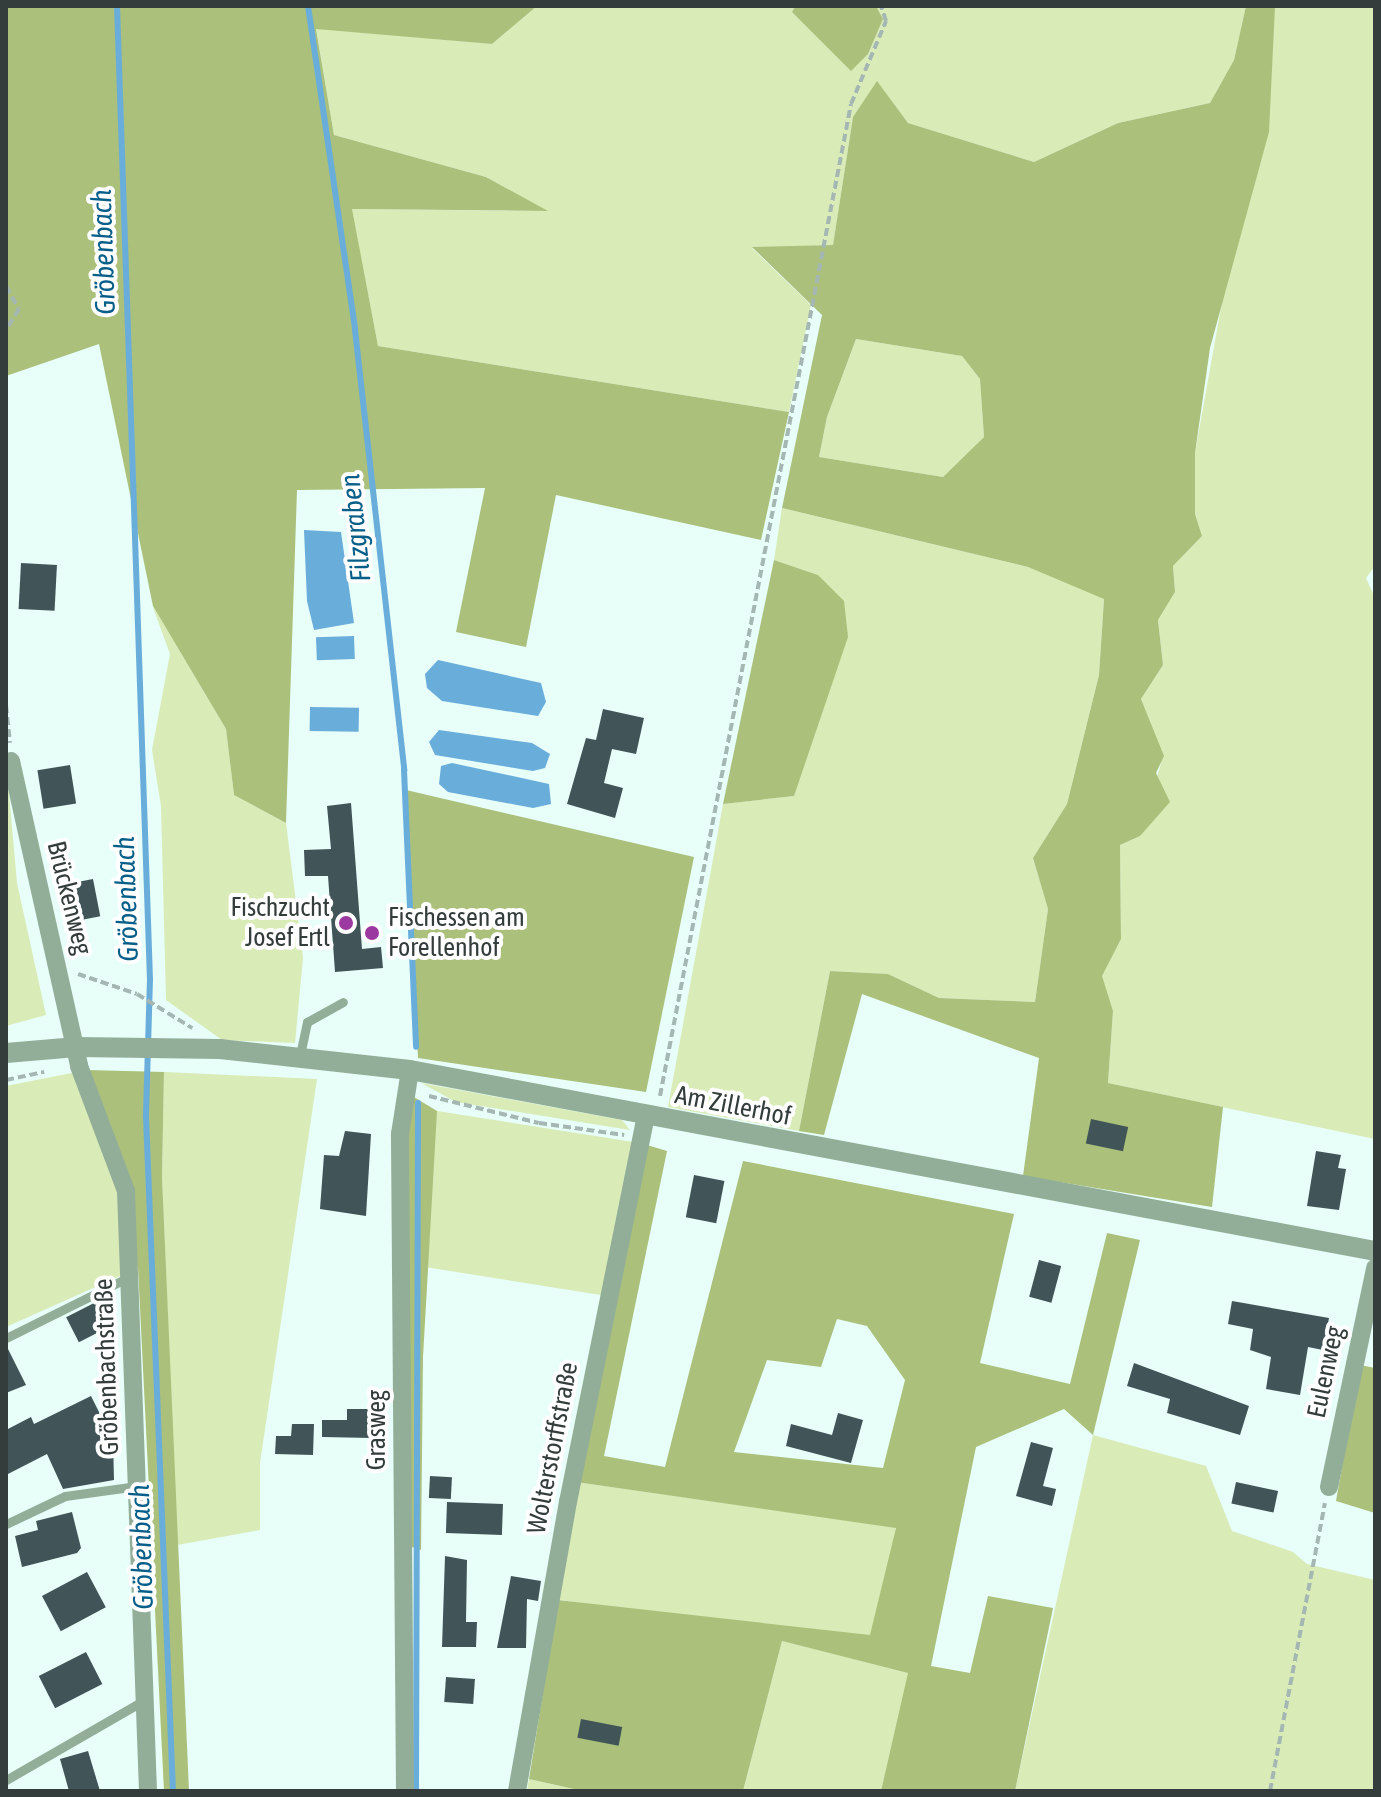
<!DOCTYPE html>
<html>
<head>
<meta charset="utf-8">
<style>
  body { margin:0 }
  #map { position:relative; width:1381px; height:1797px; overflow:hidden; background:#e7fef9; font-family:"Asap Condensed",sans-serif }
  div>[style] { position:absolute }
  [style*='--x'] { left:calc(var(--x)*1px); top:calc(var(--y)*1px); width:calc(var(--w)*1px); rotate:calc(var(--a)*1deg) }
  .green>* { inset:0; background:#d9ebb6; transform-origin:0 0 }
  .forest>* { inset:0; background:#abc07b }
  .water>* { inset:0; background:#69addb; transform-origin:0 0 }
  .stream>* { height:6px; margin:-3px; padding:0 3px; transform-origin:3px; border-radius:3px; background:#69addb }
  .building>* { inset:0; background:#415558; transform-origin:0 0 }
  .path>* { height:4px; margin-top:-2px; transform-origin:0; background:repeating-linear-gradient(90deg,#a5b7b3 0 8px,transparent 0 12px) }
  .service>* { height:9px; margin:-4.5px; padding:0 4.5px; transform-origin:4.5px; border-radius:4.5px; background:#92ae98 }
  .minor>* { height:18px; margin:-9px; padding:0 9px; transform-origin:9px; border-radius:9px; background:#92ae98 }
  .tertiary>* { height:20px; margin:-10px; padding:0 10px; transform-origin:10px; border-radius:10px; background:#92ae98 }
  .dots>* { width:22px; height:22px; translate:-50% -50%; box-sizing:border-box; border:4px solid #fff; border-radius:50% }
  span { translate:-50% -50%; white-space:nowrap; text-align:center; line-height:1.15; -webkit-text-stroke:8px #fff; paint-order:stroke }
  .street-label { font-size:26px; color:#343d3b }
  .poi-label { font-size:26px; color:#343d3b }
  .right { translate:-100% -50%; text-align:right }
  .left { translate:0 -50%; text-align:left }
  .water-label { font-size:28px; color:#065e89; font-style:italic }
  .frame { position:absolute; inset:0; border:8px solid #343d3b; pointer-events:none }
</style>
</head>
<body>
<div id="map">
  <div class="green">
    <div style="clip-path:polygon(537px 6px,795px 6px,792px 12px,868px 54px,883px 19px,876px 6px,1246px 6px,1234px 60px,1210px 103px,1118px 123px,1034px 162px,908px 123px,877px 82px,853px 117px,833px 245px,752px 248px,811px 305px,789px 412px,378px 346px,351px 209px,546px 211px,486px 177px,334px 135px,316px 28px,492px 44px)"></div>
    <div style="clip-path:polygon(1275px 6px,1375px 6px,1375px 566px,1366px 578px,1375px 598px,1375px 1139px,1108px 1083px,1113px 1011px,1101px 976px,1121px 939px,1120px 845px,1140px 836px,1163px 756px,1141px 699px,1163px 665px,1158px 620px,1175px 592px,1173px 566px,1202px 536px,1195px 514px,1195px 453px)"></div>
    <div style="clip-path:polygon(856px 339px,962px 356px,980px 379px,984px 437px,943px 477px,819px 457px,827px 417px)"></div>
    <div style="clip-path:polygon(99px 343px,153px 606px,226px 729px,234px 795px,286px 823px,303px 958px,295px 1043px,222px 1040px,166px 1000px,161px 806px,152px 750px,170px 654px,154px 610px)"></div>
    <div style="clip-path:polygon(782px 508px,1028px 567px,1104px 598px,1099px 675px,1067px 804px,1033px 858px,1048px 909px,1035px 1002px,939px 998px,888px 974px,830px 971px,799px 1131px,668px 1107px,723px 804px,794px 796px,818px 575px,774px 560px)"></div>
    <div style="clip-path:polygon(6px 760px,17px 883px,46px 1015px,6px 1026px)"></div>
    <div style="clip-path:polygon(87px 1070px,138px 1268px,6px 1327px,6px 1086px)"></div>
    <div style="clip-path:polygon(164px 1072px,317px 1079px,260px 1463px,260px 1530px,177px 1545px,162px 1177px)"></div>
    <div style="clip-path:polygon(421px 1083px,622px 1120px,630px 1130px,456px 1102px)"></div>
    <div style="left:437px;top:1111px;width:213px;height:156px;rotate:9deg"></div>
    <div style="clip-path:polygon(1093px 1435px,1206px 1466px,1232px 1531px,1293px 1552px,1307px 1564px,1375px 1580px,1375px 1791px,1015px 1791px)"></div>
    <div style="left:576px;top:1482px;width:323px;height:119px;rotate:8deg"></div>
    <div style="clip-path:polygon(782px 1641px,909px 1673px,881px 1791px,743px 1791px)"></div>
    <div style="clip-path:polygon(529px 1779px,583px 1791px,527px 1791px)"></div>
  </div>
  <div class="forest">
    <div style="clip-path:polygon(6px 6px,537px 6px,492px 44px,316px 29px,334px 135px,486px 177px,548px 211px,352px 209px,378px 346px,789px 412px,761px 540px,556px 495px,526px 647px,456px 632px,485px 488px,297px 490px,286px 823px,234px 795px,226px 729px,153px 606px,99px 344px,6px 376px)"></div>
    <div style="clip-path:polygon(795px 6px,876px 6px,883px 19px,868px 54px,851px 71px,792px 12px)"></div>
    <div style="clip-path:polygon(evenodd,1246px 6px,1275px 6px,1269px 132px,1210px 348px,1195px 453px,1195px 514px,1202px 536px,1173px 566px,1175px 592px,1158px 620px,1163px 665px,1141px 699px,1164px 756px,1156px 773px,1170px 802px,1140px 836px,1120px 845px,1121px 939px,1102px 976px,1113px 1011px,1108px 1083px,1223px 1107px,1212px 1207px,1023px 1176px,1039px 1058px,862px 994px,824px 1135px,799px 1131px,830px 971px,888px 974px,939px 998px,1035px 1002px,1048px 909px,1033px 858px,1067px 804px,1099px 675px,1104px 599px,1028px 567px,782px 508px,822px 315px,752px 247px,833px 245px,853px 117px,877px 81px,908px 123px,1034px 162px,1118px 123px,1210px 103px,1234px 60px,1246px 6px,856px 339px,962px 356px,980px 379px,984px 437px,943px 477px,819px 457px,827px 417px,856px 339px)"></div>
    <div style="clip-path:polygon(774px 560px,818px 575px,844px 601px,848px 637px,794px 796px,723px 804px)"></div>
    <div style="clip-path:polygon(406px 790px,694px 857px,646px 1092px,418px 1058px)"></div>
    <div style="clip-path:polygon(87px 1070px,164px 1072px,162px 1177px,189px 1791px,164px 1791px,138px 1268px)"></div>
    <div style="clip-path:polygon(409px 1094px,437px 1111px,423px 1357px,421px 1550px,412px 1547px,405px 1136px)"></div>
    <div style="clip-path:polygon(evenodd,647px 1145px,667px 1151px,604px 1456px,665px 1467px,743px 1161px,1014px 1214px,980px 1363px,1070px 1384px,1107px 1233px,1140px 1240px,1093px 1435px,1064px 1409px,976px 1447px,931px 1666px,970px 1673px,988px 1596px,1053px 1608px,1015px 1791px,881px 1791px,908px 1673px,782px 1641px,743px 1791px,583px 1791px,529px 1779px,558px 1600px,870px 1635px,896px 1528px,576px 1482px,647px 1145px,837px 1319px,867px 1326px,905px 1380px,883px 1468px,734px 1452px,767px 1360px,821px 1367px,837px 1319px)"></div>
    <div style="clip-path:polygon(1360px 1365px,1375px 1368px,1375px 1513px,1336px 1501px)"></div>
  </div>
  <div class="water">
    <div style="clip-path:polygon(304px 530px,341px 532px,354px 623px,314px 630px,307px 601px)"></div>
    <div style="left:354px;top:636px;width:23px;height:38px;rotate:88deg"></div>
    <div style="clip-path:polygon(438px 660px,541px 683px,546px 702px,538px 716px,442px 701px,427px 688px,425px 674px)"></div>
    <div style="left:310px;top:707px;width:49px;height:24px;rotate:1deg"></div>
    <div style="clip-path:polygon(439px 730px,532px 743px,550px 754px,545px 768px,533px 771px,435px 755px,429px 742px)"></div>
    <div style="clip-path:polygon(452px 763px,549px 784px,551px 804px,533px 808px,448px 792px,439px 784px,441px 766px)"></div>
  </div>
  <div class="stream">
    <div style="--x:117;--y:6;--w:974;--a:88.06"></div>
    <div style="--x:150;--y:979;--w:138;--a:91.7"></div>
    <div style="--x:146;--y:1117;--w:675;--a:87.71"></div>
    <div style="--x:308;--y:6;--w:327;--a:81.7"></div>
    <div style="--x:355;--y:330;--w:443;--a:83.6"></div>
    <div style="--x:404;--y:770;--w:277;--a:87.5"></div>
    <div style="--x:416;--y:1791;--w:688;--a:-89.83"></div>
  </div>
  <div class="building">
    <div style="left:21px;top:563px;width:36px;height:46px;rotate:3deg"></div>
    <div style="clip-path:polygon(603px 709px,644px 718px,636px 754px,612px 749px,604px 783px,623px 788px,615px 818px,567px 804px,586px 738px,596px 740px)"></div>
    <div style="left:70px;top:765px;width:39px;height:33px;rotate:81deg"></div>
    <div style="clip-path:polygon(351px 803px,362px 949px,381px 947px,383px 968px,335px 972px,328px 876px,305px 876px,304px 850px,331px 849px,327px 806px)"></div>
    <div style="left:93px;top:879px;width:38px;height:30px;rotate:79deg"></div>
    <div style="left:1091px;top:1119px;width:38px;height:25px;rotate:12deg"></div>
    <div style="clip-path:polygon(345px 1131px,371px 1134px,366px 1216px,320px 1209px,324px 1155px,339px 1156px)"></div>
    <div style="clip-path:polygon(1316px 1151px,1341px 1155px,1338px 1168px,1346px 1169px,1339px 1210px,1307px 1206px)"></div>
    <div style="left:694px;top:1175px;width:31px;height:43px;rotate:11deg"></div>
    <div style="left:1039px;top:1260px;width:23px;height:38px;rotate:15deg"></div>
    <div style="left:100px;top:1300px;width:28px;height:38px;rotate:63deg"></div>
    <div style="clip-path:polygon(1232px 1301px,1329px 1318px,1323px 1350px,1308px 1347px,1300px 1395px,1266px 1389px,1271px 1357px,1250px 1350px,1253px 1329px,1228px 1324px)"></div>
    <div style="clip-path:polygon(6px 1345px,26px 1385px,6px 1393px)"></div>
    <div style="clip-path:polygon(1134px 1363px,1249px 1406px,1240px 1435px,1167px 1413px,1170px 1399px,1127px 1386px)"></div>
    <div style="clip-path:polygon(91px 1396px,113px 1440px,114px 1480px,63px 1489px,47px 1454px,6px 1475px,6px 1430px,31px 1417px,34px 1424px)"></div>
    <div style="clip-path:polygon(347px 1409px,381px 1409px,381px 1432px,372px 1432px,372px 1438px,322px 1437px,322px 1420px,347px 1420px)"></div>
    <div style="clip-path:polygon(838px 1413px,863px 1420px,851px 1463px,786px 1446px,791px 1424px,832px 1435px)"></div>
    <div style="clip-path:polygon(292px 1424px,314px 1424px,313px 1455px,275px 1454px,276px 1436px,291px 1436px)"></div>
    <div style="clip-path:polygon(1031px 1442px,1053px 1448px,1043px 1486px,1056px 1489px,1052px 1506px,1016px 1496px)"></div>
    <div style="left:430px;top:1476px;width:22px;height:22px;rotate:3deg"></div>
    <div style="left:1236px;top:1482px;width:43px;height:22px;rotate:12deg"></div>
    <div style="left:447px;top:1502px;width:56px;height:31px;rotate:2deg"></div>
    <div style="clip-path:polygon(72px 1512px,81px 1548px,77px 1553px,22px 1567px,15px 1536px,38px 1530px,36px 1521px)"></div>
    <div style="clip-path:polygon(445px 1556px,467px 1560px,466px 1622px,477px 1622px,476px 1647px,442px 1647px)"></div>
    <div style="left:87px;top:1572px;width:40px;height:51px;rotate:62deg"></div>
    <div style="clip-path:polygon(511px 1576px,541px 1581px,538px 1601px,527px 1599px,526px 1648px,497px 1648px)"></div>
    <div style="left:86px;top:1652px;width:36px;height:53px;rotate:63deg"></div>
    <div style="left:446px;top:1677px;width:29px;height:25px;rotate:4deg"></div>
    <div style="left:581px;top:1719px;width:42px;height:19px;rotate:11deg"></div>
    <div style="clip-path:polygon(88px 1751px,100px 1791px,69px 1791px,60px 1759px)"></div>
  </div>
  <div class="path">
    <div style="--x:6;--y:286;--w:26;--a:61"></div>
    <div style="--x:19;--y:309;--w:25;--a:122"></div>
    <div style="--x:6;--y:705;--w:38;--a:84"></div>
    <div style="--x:78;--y:974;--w:62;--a:18.7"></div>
    <div style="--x:137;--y:994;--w:65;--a:31.7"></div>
    <div style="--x:6;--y:1080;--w:39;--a:-12"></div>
    <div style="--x:429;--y:1096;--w:113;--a:13.8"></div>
    <div style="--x:539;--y:1123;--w:86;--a:8"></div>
    <div style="--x:660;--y:1096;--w:1010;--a:-79.1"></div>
    <div style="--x:851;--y:104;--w:90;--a:-67.1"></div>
    <div style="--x:886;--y:21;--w:16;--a:-108"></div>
    <div style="--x:1270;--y:1791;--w:293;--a:-79.2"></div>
  </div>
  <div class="service">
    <div style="--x:300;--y:1055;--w:34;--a:-78"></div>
    <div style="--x:307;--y:1022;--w:41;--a:-29.1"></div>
    <div style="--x:6;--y:1338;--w:140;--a:-26.4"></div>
    <div style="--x:6;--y:1524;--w:65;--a:-25.4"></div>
    <div style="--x:65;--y:1496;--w:73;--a:-7.9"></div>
    <div style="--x:6;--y:1780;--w:158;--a:-30"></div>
  </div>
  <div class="minor">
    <div style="--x:11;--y:761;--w:312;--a:77.4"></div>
    <div style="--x:79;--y:1066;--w:134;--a:69.4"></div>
    <div style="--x:126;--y:1191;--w:600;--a:87.9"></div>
    <div style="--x:1329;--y:1487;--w:224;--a:-78.1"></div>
    <div style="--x:405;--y:1791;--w:657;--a:-90.44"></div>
    <div style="--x:400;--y:1134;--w:65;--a:-81.1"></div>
    <div style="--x:517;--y:1791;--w:293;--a:-80"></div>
    <div style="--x:568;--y:1502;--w:394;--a:-78.6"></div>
  </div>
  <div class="tertiary">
    <div style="--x:6;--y:1053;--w:71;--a:-4.8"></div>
    <div style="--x:77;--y:1047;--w:143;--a:0.8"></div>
    <div style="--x:220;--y:1049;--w:191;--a:6.3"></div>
    <div style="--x:410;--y:1070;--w:982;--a:10.62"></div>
  </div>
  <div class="dots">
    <div style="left:346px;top:923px;background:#9b39a0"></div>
    <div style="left:372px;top:933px;background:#9b39a0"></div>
  </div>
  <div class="street-label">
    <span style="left:69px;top:898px;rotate:76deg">Brückenweg</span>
    <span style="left:733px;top:1106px;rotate:11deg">Am Zillerhof</span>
    <span style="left:107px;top:1367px;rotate:-92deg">Gröbenbachstraße</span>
    <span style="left:1326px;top:1372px;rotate:-78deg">Eulenweg</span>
    <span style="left:377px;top:1430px;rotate:-90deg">Grasweg</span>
    <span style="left:553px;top:1448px;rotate:-79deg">Wolterstorffstraße</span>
  </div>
  <div class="poi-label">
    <span class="right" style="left:330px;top:923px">Fischzucht<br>Josef Ertl</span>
    <span class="left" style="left:388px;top:933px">Fischessen am<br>Forellenhof</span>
  </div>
  <div class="water-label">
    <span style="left:103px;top:252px;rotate:-92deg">Gröbenbach</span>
    <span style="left:355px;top:528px;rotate:-96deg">Filzgraben</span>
    <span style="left:126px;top:899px;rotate:-92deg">Gröbenbach</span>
    <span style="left:141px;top:1547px;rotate:-92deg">Gröbenbach</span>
  </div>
  <div class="frame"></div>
</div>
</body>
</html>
